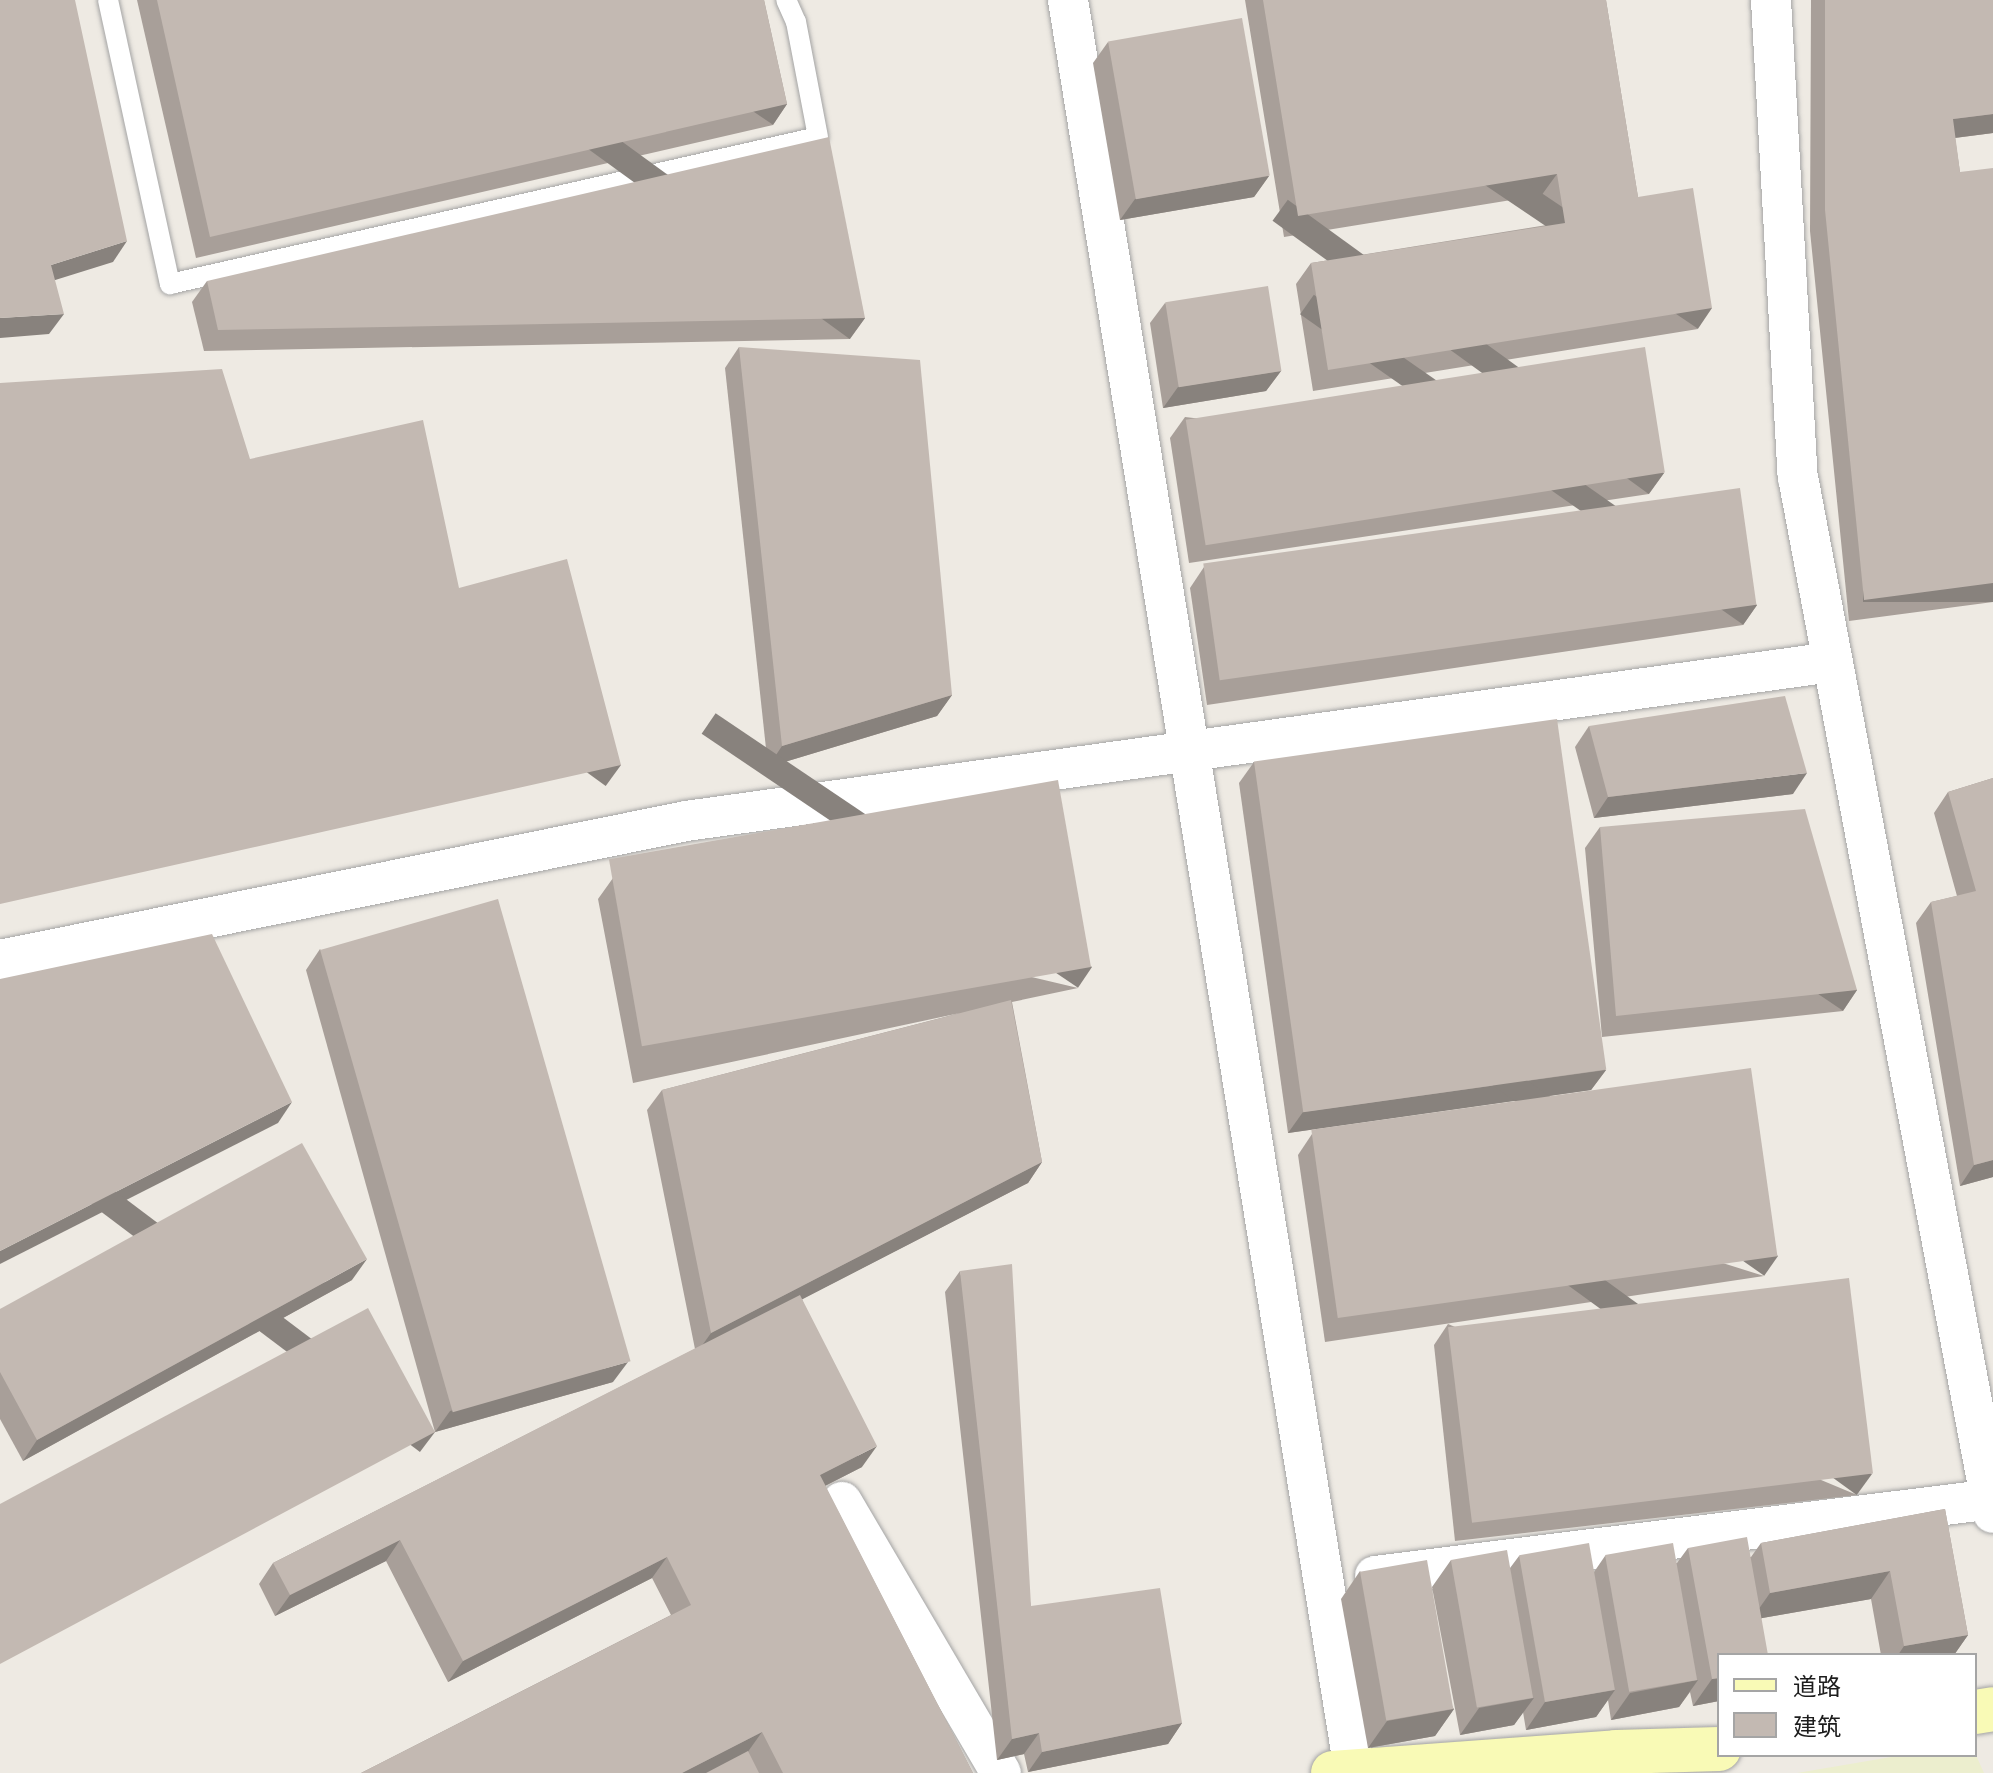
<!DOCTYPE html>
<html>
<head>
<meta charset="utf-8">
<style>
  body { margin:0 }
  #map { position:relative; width:1993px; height:1773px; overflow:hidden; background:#eeeae3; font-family:Jost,"Noto Sans SC",sans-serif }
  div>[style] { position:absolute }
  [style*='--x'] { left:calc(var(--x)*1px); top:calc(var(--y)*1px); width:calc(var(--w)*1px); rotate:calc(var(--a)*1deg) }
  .farmland>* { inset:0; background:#eceece }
  .roads { filter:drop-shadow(0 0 2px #a4a4a4) drop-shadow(0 0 2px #a4a4a4) }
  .lane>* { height:20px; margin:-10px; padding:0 10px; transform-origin:10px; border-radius:10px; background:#fff }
  .street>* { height:40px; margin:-20px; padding:0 20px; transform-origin:20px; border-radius:20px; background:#fff }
  .secondary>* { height:44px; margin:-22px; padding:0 22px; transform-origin:22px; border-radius:22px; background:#f9fab6 }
  .wall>* { inset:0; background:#a89f99 }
  .shaded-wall>* { inset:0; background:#88827d; transform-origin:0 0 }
  .building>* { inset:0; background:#c3b9b2; transform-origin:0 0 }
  span { translate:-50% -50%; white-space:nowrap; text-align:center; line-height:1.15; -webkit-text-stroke:6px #fff; paint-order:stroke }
  .legend { position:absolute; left:1717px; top:1653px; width:260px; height:104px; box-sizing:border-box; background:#fff; border:2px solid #a5a5a5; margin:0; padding:10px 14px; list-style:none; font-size:24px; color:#1d1d1d }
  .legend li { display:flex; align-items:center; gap:16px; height:40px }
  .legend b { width:40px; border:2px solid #a5a5a5 }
</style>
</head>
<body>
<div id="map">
  <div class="farmland">
    <div style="clip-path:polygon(1975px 1753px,1984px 1773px,1797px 1773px,1903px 1755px)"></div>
  </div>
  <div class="roads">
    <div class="lane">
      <div style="--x:108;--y:0;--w:291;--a:77.7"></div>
      <div style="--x:170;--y:284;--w:664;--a:-12.78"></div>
      <div style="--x:818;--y:137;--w:117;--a:-100.8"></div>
      <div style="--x:796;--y:22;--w:24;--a:-114"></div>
    </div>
    <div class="street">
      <div style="--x:1068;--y:0;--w:1793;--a:80.82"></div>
      <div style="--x:1771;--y:0;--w:478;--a:86.8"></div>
      <div style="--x:1798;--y:477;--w:1054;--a:79.34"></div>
      <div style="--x:0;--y:960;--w:700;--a:-11.45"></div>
      <div style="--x:686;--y:821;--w:1157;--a:-7.9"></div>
      <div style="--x:842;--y:1502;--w:314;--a:59.6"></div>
      <div style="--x:1375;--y:1576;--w:623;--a:-7.1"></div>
    </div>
    <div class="secondary">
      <div style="--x:1975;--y:1712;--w:18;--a:-9"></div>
      <div style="--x:1333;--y:1773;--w:284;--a:-4.2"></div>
      <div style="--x:1616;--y:1752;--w:103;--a:-1.7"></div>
    </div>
  </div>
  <div class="wall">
    <div style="clip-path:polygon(137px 0,764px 0,787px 104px,773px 125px,196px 258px)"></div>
    <div style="clip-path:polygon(1245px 0,1606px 0,1638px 197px,1698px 329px,1313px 391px,1296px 284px,1311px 263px,1547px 225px,1542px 195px,1284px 237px)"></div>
    <div style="clip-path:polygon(1811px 0,1993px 0,1993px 133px,1955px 138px,1960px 172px,1993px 602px,1849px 621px,1810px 231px)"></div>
    <div style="clip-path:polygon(1108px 42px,1269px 176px,1254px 197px,1120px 220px,1093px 63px)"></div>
    <div style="clip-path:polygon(207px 281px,865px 318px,850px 339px,204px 351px,192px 302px)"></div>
    <div style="clip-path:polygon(1165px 303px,1281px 371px,1266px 391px,1163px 408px,1150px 323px)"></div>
    <div style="clip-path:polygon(739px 347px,952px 695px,937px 716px,768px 767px,725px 368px)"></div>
    <div style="clip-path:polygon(1185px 417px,1664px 473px,1649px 494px,1189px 563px,1170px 438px)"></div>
    <div style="clip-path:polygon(1204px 567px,1757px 605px,1743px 625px,1207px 705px,1190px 588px)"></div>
    <div style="clip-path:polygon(1589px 726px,1793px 794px,1594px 818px,1575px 747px)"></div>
    <div style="clip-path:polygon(1254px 762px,1606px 1070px,1591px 1090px,1288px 1133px,1239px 783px)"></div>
    <div style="clip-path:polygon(1993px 778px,1993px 1177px,1960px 1186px,1916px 923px,1931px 902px,1957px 896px,1934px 813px,1948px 792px)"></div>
    <div style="clip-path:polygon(1600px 827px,1857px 990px,1843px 1011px,1602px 1037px,1585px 848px)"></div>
    <div style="clip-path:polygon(613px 878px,1078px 988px,1012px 1002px,1042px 1162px,1028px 1183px,802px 1299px,862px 1467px,825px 1486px,973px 1773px,361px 1773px,671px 1615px,652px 1578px,448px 1682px,386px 1561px,275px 1616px,259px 1584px,273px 1563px,695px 1349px,647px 1110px,662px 1090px,960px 1013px,633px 1083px,598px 899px)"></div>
    <div style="clip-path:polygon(320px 949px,613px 1382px,435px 1432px,306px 970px)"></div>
    <div style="clip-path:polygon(1312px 1134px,1764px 1276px,1325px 1342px,1298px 1155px)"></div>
    <div style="clip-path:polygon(960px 1271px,1031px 1606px,1182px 1723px,1168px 1744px,1028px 1772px,1024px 1754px,997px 1760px,945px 1292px)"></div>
    <div style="clip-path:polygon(352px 1280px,23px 1461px,0 1419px,0 1309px)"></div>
    <div style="clip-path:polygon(1448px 1324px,1857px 1495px,1455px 1541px,1434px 1345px)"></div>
    <div style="clip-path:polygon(1945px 1509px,1968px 1635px,1954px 1655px,1881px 1655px,1871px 1599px,1762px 1618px,1719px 1655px,1719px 1701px,1693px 1706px,1690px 1692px,1679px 1707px,1611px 1720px,1608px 1700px,1596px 1717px,1526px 1730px,1523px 1712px,1514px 1725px,1460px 1735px,1432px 1587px,1451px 1560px,1510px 1568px,1519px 1556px,1594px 1572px,1605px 1556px,1677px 1563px,1688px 1548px,1751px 1557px,1761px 1543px)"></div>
    <div style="clip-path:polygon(1360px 1571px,1454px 1709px,1435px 1736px,1368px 1748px,1341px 1599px)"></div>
  </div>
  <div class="shaded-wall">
    <div style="left:787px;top:104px;width:25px;height:592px;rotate:124deg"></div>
    <div style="clip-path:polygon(1993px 114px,1993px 133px,1938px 140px,1953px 119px)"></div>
    <div style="left:1557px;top:174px;width:26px;height:262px;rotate:126deg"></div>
    <div style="clip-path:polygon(1269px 176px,1254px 197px,1120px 220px,1135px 199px)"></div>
    <div style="clip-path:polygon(127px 241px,113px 262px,36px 286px,51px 265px)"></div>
    <div style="left:1712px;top:308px;width:25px;height:389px;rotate:124deg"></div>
    <div style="clip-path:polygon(64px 314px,49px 334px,0 338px,0 318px)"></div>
    <div style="left:865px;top:318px;width:26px;height:647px;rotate:126deg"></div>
    <div style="clip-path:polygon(1281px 371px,1266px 391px,1163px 408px,1178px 387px)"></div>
    <div style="left:1664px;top:473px;width:26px;height:465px;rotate:126deg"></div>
    <div style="left:1993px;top:583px;width:19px;height:130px;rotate:90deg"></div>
    <div style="left:1757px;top:605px;width:24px;height:541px;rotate:125deg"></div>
    <div style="clip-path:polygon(952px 695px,937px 716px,768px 767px,782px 746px)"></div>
    <div style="left:621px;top:765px;width:26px;height:636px;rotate:126deg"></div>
    <div style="clip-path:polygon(1807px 773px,1793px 794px,1594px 818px,1608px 797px)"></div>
    <div style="left:1092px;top:967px;width:25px;height:454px;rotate:124deg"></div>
    <div style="left:1857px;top:990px;width:25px;height:242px;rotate:124deg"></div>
    <div style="clip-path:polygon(1606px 1070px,1591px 1090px,1288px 1133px,1303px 1112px)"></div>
    <div style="clip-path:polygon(292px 1102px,278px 1123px,0 1264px,0 1251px)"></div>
    <div style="clip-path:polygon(1993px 1160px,1993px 1177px,1960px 1186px,1974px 1165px)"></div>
    <div style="clip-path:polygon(1042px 1162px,1028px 1183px,696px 1354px,711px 1333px)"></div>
    <div style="left:1778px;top:1256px;width:24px;height:443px;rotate:125deg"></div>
    <div style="clip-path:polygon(367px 1259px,352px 1280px,23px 1461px,37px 1440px)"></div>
    <div style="clip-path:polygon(628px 1362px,613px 1382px,435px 1432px,450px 1411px)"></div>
    <div style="left:435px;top:1432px;width:25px;height:493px;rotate:127deg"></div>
    <div style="clip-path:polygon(877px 1446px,862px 1467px,805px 1496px,820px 1475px)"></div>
    <div style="left:1872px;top:1474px;width:26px;height:405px;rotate:126deg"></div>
    <div style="clip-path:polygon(400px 1540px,386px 1561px,275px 1616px,290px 1595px)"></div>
    <div style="clip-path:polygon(667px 1557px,652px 1578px,448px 1682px,463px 1661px)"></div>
    <div style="clip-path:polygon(1890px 1571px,1871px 1599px,1751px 1620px,1770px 1593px)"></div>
    <div style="clip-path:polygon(1968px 1635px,1954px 1655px,1898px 1655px,1904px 1646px)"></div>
    <div style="clip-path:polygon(1719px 1678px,1719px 1701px,1693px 1706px,1712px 1679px)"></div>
    <div style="clip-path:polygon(1698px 1680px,1679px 1707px,1611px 1720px,1630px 1693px)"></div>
    <div style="clip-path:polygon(1615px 1690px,1596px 1717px,1526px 1730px,1545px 1702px)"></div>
    <div style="clip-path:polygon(1534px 1698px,1514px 1725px,1460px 1735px,1479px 1708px)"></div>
    <div style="clip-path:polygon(1454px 1709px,1435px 1736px,1368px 1748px,1387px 1721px)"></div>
    <div style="clip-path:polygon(1182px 1723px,1168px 1744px,1028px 1772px,1042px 1752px)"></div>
    <div style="clip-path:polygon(762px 1732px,747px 1753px,708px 1773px,682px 1773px)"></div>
    <div style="clip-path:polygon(1039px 1733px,1024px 1754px,997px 1760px,1012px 1739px)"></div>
  </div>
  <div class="building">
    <div style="clip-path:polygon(0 0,75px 0,127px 241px,51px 265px,64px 314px,0 318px)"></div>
    <div style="clip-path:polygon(157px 0,764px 0,787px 104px,210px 237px)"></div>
    <div style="clip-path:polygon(1263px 0,1606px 0,1638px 197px,1693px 188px,1712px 308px,1328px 370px,1311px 263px,1565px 223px,1557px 174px,1298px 216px)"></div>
    <div style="clip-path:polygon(1825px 0,1993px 0,1993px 114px,1953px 119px,1960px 172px,1993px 168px,1993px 583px,1864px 600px,1825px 210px)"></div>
    <div style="left:1242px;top:18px;width:160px;height:136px;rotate:80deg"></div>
    <div style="clip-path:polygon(829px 137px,865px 318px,218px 330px,207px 281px)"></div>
    <div style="left:1268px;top:286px;width:86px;height:104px;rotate:81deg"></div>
    <div style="clip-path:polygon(739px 347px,920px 360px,952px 695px,782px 746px)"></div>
    <div style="left:1645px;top:347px;width:127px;height:465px;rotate:81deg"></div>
    <div style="clip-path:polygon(222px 369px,250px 459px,423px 420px,459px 588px,567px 559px,621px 765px,0 904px,0 383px)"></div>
    <div style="left:1740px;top:488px;width:118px;height:542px;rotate:82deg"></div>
    <div style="clip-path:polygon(1785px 696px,1807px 773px,1608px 797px,1589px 726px)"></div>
    <div style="left:1557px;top:719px;width:354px;height:306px;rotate:82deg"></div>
    <div style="clip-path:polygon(1993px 778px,1993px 1160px,1974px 1165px,1931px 902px,1976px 891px,1948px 792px)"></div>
    <div style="left:1058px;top:780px;width:190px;height:456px;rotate:80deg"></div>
    <div style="clip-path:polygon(1805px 809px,1857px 990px,1616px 1016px,1600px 827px)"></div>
    <div style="left:498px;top:899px;width:481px;height:185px;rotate:74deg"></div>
    <div style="clip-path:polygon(212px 934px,292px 1102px,0 1251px,0 979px)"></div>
    <div style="clip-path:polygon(1011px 1000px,1042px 1162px,711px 1333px,662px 1090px)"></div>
    <div style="left:1751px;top:1068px;width:190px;height:444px;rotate:82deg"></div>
    <div style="clip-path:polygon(302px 1143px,367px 1259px,37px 1440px,0 1372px,0 1309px)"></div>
    <div style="clip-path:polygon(1012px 1264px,1031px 1606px,1160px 1588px,1182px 1723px,1042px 1752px,1039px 1733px,1012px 1739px,960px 1271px)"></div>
    <div style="left:1849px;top:1278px;width:197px;height:404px;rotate:83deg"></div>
    <div style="clip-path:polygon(800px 1295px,877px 1446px,820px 1475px,973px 1773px,783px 1773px,762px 1732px,682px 1773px,361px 1773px,691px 1605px,667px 1557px,463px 1661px,400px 1540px,290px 1595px,273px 1563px)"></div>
    <div style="clip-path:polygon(368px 1308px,435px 1432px,0 1664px,0 1504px)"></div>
    <div style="clip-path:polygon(1945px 1509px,1968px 1635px,1904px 1646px,1890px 1571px,1770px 1593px,1761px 1543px)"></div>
    <div style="clip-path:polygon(1747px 1537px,1768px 1655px,1719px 1655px,1719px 1678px,1712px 1679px,1688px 1548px)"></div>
    <div style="left:1589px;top:1543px;width:149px;height:71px;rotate:80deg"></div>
    <div style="left:1673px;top:1543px;width:139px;height:69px;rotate:80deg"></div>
    <div style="left:1507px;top:1550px;width:150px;height:57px;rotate:80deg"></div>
    <div style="left:1427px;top:1560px;width:151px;height:68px;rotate:80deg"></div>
    <div style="clip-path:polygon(748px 1751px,759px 1773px,706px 1773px)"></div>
  </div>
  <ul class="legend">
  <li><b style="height:10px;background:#f9fab6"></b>道路</li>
  <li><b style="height:22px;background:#c3b9b2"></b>建筑</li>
  </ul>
</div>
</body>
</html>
